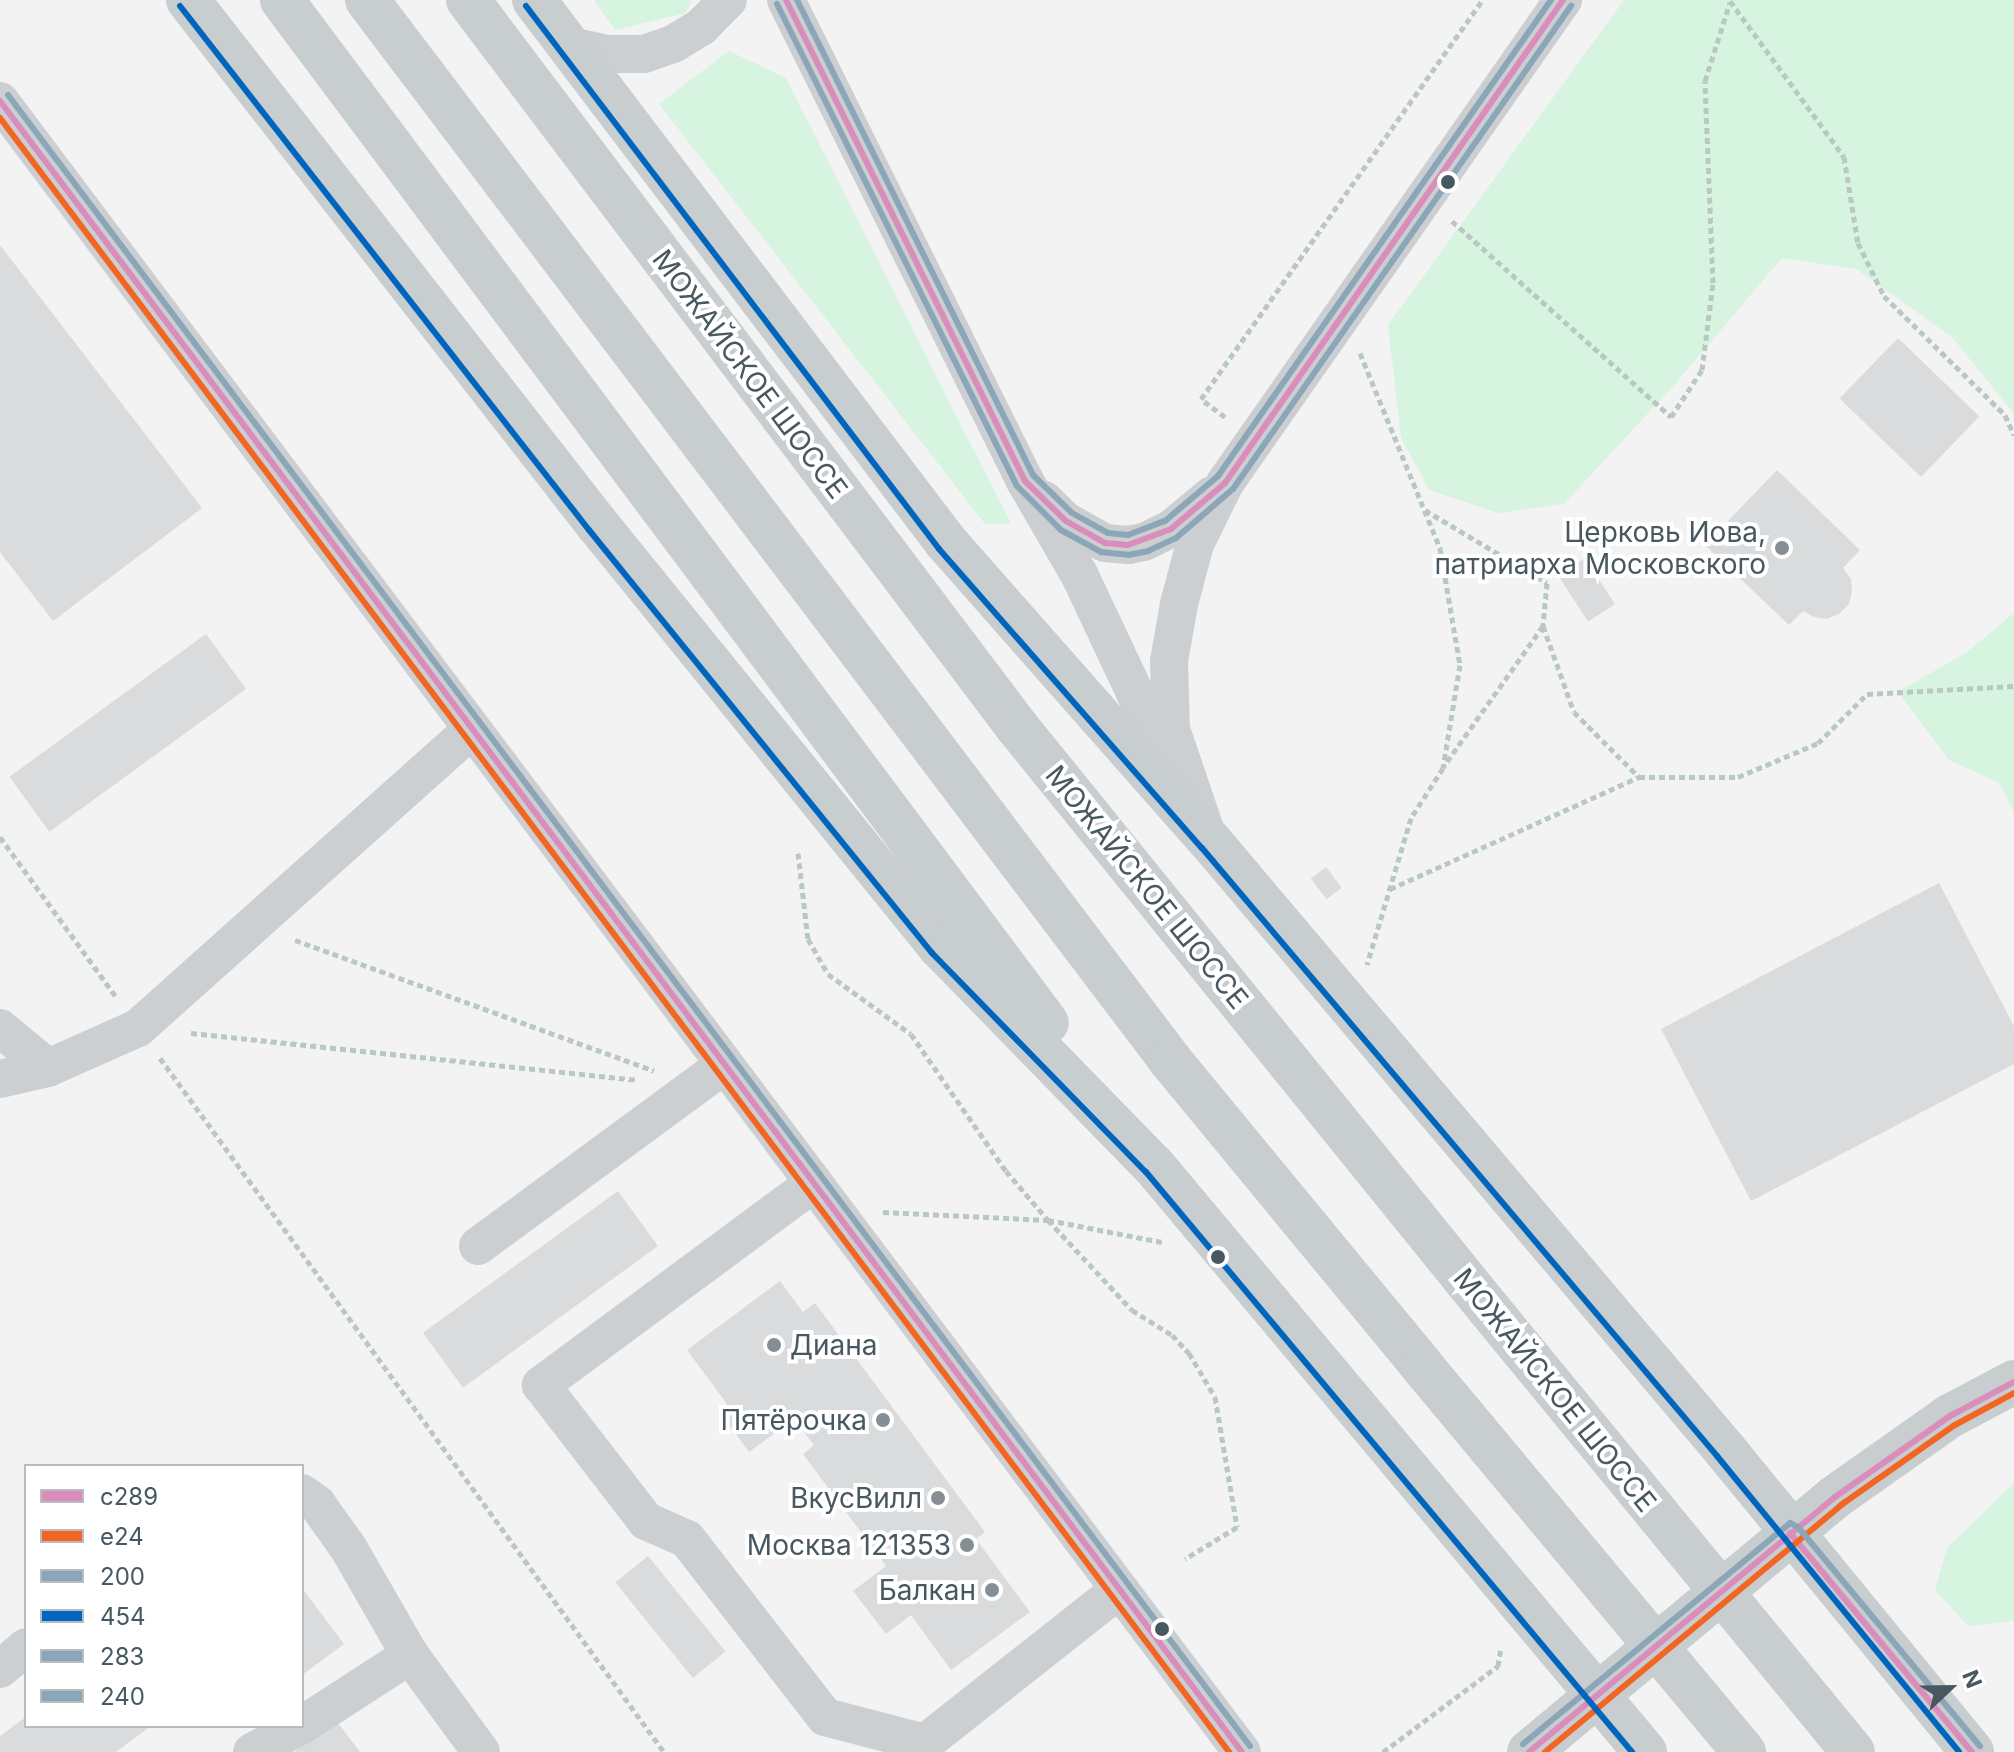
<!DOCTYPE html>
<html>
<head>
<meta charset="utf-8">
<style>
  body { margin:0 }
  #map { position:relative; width:2014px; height:1752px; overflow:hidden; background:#f3f3f3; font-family:Inter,sans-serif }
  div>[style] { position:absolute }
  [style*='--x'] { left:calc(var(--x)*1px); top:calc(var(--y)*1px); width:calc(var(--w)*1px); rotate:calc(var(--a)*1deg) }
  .green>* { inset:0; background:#d6f4df }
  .building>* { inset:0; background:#d9dbdc; transform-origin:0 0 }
  .path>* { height:5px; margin-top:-2.5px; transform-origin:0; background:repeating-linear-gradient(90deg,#bac8c2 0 6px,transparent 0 10px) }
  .minor>* { height:38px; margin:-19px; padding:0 19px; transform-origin:19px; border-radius:19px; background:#cccfd2 }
  .major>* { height:44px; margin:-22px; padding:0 22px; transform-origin:22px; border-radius:22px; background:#c8cdd0 }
  .major-bridge>* { height:44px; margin:-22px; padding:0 22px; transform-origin:22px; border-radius:22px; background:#c8cdd0 }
  .bus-1>* { height:6px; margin:-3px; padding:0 3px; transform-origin:3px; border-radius:3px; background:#da8dbb }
  .bus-2>* { height:6px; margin:-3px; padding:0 3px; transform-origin:3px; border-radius:3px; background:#f26522 }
  .bus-3>* { height:6px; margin:-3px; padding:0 3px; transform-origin:3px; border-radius:3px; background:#8ba6b8 }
  .bus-4>* { height:6px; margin:-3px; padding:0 3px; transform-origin:3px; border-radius:3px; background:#0065bd }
  .bus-5>* { height:6px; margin:-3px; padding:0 3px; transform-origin:3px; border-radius:3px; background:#8ba6b8 }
  .bus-6>* { height:6px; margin:-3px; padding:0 3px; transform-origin:3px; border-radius:3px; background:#8ba6b8 }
  .dots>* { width:22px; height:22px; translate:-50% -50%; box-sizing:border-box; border:4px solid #fff; border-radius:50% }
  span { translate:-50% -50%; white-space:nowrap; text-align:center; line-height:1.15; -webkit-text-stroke:8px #fff; paint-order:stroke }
  .street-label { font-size:28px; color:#485861 }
  .poi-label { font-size:28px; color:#485861 }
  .right { translate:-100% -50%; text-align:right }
  .left { translate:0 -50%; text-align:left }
  .legend { position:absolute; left:24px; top:1464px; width:280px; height:264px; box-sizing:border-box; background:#fff; border:2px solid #b6bcc0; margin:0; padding:10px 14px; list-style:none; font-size:24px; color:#485861 }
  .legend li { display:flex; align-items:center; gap:16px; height:40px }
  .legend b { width:40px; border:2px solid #b6bcc0 }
  .north { position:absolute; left:1910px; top:1648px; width:80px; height:80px; -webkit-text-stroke:6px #fff; paint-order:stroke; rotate:68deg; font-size:22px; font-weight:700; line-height:32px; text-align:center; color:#485861 }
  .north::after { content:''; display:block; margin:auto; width:28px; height:36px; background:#485861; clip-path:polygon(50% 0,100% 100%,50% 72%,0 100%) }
</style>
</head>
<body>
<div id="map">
  <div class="green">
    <div style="clip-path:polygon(594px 0,692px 0,686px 13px,615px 30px)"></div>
    <div style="clip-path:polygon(1624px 0,2014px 0,2014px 414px,1952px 337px,1856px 269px,1782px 258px,1675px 384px,1564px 504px,1498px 513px,1429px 490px,1401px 437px,1388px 325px)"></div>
    <div style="clip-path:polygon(729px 51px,786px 78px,1011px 524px,985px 524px,659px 104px)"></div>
    <div style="clip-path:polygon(2014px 613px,2014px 812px,1999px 783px,1949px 760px,1898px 692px,1967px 652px)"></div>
    <div style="clip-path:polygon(2014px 1483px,2014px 1621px,1968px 1626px,1935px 1590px,1947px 1548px)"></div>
  </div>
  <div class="building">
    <div style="clip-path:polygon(0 245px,202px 508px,53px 621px,0 552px)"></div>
    <div style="left:1898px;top:338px;width:113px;height:84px;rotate:44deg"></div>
    <div style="clip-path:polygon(1777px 470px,1860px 550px,1843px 568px,1851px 579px,1852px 592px,1849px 604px,1839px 614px,1827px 619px,1814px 617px,1803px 611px,1789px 625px,1705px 545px)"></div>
    <div style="left:1585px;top:558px;width:55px;height:32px;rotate:57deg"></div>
    <div style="left:206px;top:634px;width:68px;height:243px;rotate:54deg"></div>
    <div style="left:1326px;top:867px;width:26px;height:19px;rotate:53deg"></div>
    <div style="clip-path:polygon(1939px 883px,2014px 1026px,2014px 1064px,1751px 1201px,1661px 1029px)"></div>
    <div style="left:618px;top:1191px;width:68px;height:241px;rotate:54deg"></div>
    <div style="clip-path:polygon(780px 1281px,803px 1312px,815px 1303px,985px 1532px,976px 1539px,1030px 1612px,951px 1670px,911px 1615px,886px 1634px,853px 1591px,886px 1566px,803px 1454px,814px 1445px,794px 1419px,749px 1452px,719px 1411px,727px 1404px,687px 1350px)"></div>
    <div style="left:648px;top:1556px;width:123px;height:42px;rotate:51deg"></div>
    <div style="clip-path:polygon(302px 1588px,344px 1644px,302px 1675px)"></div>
    <div style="clip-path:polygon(26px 1717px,26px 1726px,151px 1726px,116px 1752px,0 1752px,0 1736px)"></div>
    <div style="clip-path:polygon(335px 1719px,360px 1752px,294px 1752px)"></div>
  </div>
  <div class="path">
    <div style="--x:1730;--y:1;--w:193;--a:53.8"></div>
    <div style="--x:1844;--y:157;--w:87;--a:80.8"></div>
    <div style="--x:1858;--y:243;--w:59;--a:63.9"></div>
    <div style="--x:1884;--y:296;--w:170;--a:44.5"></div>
    <div style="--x:2005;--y:415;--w:22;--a:66"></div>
    <div style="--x:1452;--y:221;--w:294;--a:41.8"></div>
    <div style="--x:1671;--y:417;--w:56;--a:-56.6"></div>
    <div style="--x:1702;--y:370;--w:88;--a:-82.8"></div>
    <div style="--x:1713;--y:283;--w:202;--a:-92.3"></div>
    <div style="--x:1705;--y:81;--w:83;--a:-72.4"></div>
    <div style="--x:1360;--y:353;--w:211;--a:67.7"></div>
    <div style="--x:1440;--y:548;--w:119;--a:80.3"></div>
    <div style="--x:1460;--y:665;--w:104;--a:99.4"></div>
    <div style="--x:1443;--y:768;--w:59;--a:122.6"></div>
    <div style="--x:1411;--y:818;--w:153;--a:106.7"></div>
    <div style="--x:1225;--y:417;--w:30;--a:-143"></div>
    <div style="--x:1201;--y:399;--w:488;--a:-54.8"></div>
    <div style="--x:1425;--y:510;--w:142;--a:30.9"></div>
    <div style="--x:1547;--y:583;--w:43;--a:95.3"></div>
    <div style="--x:1543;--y:626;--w:173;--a:125.3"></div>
    <div style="--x:1543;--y:626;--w:91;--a:70.2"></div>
    <div style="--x:1574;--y:712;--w:92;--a:45"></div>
    <div style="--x:0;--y:837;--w:199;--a:54"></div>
    <div style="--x:798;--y:853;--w:87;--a:83.4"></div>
    <div style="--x:808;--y:939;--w:40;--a:60.3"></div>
    <div style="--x:828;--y:974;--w:102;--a:35.9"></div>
    <div style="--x:911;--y:1034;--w:167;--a:55.3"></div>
    <div style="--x:1006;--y:1171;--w:65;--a:49.4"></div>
    <div style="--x:1390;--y:889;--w:273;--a:-24.2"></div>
    <div style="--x:1639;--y:777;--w:99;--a:0"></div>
    <div style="--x:1738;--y:777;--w:87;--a:-23"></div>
    <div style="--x:1818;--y:743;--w:69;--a:-45"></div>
    <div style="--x:1867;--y:694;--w:147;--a:-3.1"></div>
    <div style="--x:295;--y:940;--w:382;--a:20"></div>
    <div style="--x:191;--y:1033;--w:449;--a:6"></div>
    <div style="--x:160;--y:1058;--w:858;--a:54.01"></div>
    <div style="--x:883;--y:1212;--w:165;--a:2.8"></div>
    <div style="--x:1162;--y:1242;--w:116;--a:-169.1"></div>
    <div style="--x:1048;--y:1220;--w:123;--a:47"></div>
    <div style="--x:1132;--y:1310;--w:47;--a:32"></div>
    <div style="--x:1172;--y:1335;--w:25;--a:47"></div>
    <div style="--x:1189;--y:1353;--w:51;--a:59.4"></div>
    <div style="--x:1215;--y:1397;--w:132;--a:80.4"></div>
    <div style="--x:1237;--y:1527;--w:61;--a:148.4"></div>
    <div style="--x:1383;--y:1752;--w:144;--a:-36.8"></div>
    <div style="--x:1498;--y:1666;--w:20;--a:-81"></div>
  </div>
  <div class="minor">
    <div style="--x:786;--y:0;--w:537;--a:63.58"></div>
    <div style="--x:1025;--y:481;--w:110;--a:59.9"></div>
    <div style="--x:1080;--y:576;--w:204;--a:64.8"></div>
    <div style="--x:566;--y:45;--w:43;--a:12.1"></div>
    <div style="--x:608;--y:54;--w:36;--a:0"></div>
    <div style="--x:644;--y:54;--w:31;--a:-19"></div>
    <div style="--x:673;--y:44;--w:33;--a:-31"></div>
    <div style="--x:701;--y:27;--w:38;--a:-45"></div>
    <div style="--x:0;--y:101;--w:2066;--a:53.05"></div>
    <div style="--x:1044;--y:500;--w:30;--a:44"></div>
    <div style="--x:1066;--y:521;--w:45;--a:29.4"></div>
    <div style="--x:1105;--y:543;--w:23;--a:5"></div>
    <div style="--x:1128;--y:545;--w:16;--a:-11"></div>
    <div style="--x:1144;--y:542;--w:30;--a:-26"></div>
    <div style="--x:1171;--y:529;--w:53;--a:-39.7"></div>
    <div style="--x:1207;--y:835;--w:112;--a:-108.8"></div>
    <div style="--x:1171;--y:729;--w:68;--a:-91.7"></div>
    <div style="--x:1169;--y:661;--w:58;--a:-80"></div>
    <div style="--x:1179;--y:604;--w:62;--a:-75.1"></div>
    <div style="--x:1195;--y:544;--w:68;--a:-63.8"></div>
    <div style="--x:1225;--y:483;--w:590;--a:-55.02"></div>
    <div style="--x:0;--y:1028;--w:62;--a:39.8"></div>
    <div style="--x:0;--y:1079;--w:49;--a:-12.9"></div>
    <div style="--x:48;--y:1068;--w:98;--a:-24"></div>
    <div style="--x:138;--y:1028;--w:447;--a:-41.8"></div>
    <div style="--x:814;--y:1183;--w:340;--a:143.5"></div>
    <div style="--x:541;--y:1385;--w:172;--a:52.3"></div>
    <div style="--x:646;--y:1521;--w:45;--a:23.7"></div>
    <div style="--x:687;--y:1539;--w:225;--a:52.2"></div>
    <div style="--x:825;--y:1717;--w:103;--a:14.6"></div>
    <div style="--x:925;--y:1743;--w:247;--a:-38.3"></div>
    <div style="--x:478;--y:1246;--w:305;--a:-36.3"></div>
    <div style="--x:302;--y:1493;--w:19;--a:36"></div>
    <div style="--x:317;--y:1504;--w:55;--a:54.6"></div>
    <div style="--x:349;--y:1549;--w:122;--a:60.1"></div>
    <div style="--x:410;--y:1655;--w:120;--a:53.8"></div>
    <div style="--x:0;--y:1669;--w:34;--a:-40"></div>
    <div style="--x:302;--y:1725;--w:129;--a:-32.9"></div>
    <div style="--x:252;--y:1752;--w:55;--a:-28.4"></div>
  </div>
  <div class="major">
    <div style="--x:188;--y:0;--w:665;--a:52.03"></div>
    <div style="--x:597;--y:524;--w:545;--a:50.96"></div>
    <div style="--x:940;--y:947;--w:305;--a:45.7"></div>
    <div style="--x:1153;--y:1165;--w:766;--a:50.03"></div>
    <div style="--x:282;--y:0;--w:1277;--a:53.21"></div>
    <div style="--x:367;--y:0;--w:1330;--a:52.85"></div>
    <div style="--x:1170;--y:1060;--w:396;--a:50.5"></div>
    <div style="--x:468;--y:0;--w:912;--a:52.93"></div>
    <div style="--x:1018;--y:728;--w:748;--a:50.97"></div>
    <div style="--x:534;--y:0;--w:681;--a:52.76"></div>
    <div style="--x:946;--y:542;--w:399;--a:48.6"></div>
    <div style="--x:1210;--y:841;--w:798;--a:49.78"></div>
    <div style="--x:1725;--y:1450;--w:390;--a:50.7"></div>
    <div style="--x:1529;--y:1752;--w:398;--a:-39.8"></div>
    <div style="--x:1835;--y:1497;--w:141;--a:-35.2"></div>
    <div style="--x:1950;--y:1416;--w:72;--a:-28"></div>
  </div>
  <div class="major-bridge">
    <div style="--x:1489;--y:1309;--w:573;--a:50.59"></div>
    <div style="--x:1422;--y:1366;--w:503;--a:50.17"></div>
  </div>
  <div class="bus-1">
    <div style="--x:786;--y:0;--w:537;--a:63.58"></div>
    <div style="--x:1025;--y:481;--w:57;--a:44.3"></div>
    <div style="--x:1066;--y:521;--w:45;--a:29.4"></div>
    <div style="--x:1105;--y:543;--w:23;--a:5"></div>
    <div style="--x:1128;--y:545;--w:46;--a:-20.4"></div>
    <div style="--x:1171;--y:529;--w:71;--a:-40.4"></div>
    <div style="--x:1225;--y:483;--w:590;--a:-55.02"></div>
    <div style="--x:0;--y:101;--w:2066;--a:53.05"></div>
    <div style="--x:1790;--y:1533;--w:285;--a:50.3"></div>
    <div style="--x:1529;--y:1752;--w:398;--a:-39.8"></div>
    <div style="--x:1835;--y:1497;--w:141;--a:-35.2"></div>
    <div style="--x:1950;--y:1416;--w:72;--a:-28"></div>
  </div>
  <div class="bus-2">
    <div style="--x:0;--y:118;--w:2045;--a:53.05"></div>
    <div style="--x:1545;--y:1752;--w:386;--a:-39.8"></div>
    <div style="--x:1841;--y:1505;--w:139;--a:-35.1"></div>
    <div style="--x:1955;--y:1425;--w:67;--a:-28.5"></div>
  </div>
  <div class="bus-3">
    <div style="--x:8;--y:95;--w:2066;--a:53.05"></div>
    <div style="--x:1523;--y:1744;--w:347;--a:-39.6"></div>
    <div style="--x:1790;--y:1523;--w:9;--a:27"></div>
    <div style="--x:1798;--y:1527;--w:285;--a:50.3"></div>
  </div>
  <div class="bus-4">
    <div style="--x:180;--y:6;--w:665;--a:52.03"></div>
    <div style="--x:589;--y:530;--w:545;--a:50.96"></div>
    <div style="--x:932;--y:953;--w:306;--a:45.7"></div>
    <div style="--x:1146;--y:1172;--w:757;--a:50.04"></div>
    <div style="--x:526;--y:6;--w:682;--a:52.74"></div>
    <div style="--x:939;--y:549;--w:398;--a:48.7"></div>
    <div style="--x:1202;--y:848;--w:797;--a:49.73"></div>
    <div style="--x:1717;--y:1456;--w:382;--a:50.7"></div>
  </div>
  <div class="bus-5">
    <div style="--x:777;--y:4;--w:538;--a:63.53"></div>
    <div style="--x:1017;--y:486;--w:62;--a:45"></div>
    <div style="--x:1061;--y:530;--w:46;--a:28.8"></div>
    <div style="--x:1101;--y:552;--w:27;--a:6"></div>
    <div style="--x:1128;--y:555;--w:20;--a:-11"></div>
    <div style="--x:1148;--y:551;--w:31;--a:-25"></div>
    <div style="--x:1176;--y:538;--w:75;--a:-40.7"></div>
    <div style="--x:1233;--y:489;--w:590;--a:-55.02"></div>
  </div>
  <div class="bus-6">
    <div style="--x:797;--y:0;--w:530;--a:63.58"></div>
    <div style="--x:1033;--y:475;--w:54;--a:44.3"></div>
    <div style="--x:1072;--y:513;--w:41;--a:29.1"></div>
    <div style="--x:1108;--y:533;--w:20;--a:6"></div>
    <div style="--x:1128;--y:535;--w:40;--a:-21"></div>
    <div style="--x:1165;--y:521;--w:70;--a:-40.3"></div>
    <div style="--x:1218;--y:476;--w:581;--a:-55.02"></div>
  </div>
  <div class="dots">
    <div style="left:1448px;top:182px;background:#485861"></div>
    <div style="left:1782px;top:548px;background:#848e94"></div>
    <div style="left:1218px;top:1257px;background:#485861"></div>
    <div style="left:774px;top:1345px;background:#848e94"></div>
    <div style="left:883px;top:1420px;background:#848e94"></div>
    <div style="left:938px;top:1498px;background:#848e94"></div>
    <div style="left:967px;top:1545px;background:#848e94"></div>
    <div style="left:992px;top:1590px;background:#848e94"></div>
    <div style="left:1162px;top:1629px;background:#485861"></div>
  </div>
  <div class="street-label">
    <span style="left:750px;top:374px;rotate:53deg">МОЖАЙСКОЕ ШОССЕ</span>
    <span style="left:1147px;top:887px;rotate:51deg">МОЖАЙСКОЕ ШОССЕ</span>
    <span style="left:1555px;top:1390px;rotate:51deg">МОЖАЙСКОЕ ШОССЕ</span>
  </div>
  <div class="poi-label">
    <span class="right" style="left:1766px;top:548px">Церковь Иова,<br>патриарха Московского</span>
    <span class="left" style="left:790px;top:1345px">Диана</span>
    <span class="right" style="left:867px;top:1420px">Пятёрочка</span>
    <span class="right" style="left:922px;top:1498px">ВкусВилл</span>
    <span class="right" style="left:951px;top:1545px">Москва 121353</span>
    <span class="right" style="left:976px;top:1590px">Балкан</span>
  </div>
  <ul class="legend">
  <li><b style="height:10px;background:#da8dbb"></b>с289</li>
  <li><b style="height:10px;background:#f26522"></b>е24</li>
  <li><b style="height:10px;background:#8ba6b8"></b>200</li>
  <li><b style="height:10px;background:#0065bd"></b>454</li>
  <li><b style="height:10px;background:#8ba6b8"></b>283</li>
  <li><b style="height:10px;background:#8ba6b8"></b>240</li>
  </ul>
  <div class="north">N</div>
</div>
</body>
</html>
